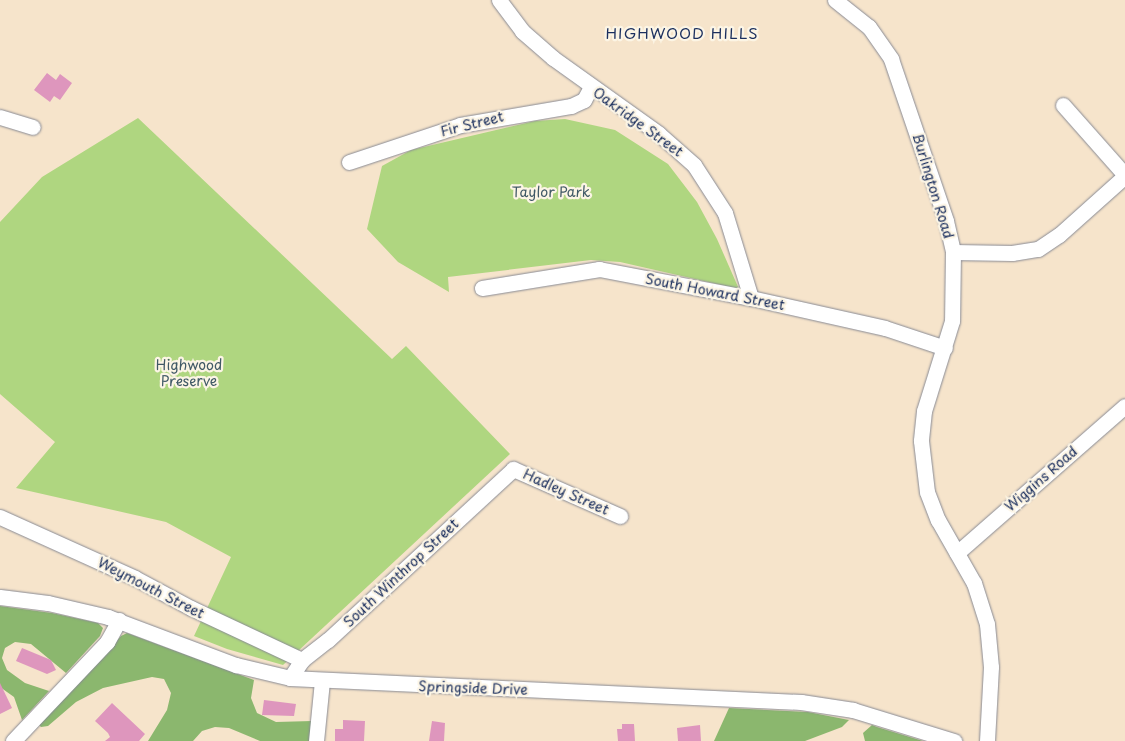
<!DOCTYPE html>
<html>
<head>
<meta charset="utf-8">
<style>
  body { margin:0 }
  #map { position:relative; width:1125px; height:741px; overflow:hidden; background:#f6e4cb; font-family:"Playpen Sans",sans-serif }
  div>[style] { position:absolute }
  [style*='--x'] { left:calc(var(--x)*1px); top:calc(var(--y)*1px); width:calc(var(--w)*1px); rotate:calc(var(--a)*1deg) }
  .green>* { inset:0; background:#afd680 }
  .forest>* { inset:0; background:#8bb76e }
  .building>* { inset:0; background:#de96bd }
  .roads { filter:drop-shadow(0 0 1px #888a94) drop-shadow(0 0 1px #888a94) }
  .minor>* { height:15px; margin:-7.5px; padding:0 7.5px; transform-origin:7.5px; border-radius:7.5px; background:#fff }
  span { translate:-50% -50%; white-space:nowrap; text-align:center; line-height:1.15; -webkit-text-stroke:4.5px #fcf5e5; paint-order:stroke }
  .street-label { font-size:14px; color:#1b2f5e }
  .park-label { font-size:14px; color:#405966 }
  .neighbourhood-label { font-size:15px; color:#1b2f5e; letter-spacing:1px }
</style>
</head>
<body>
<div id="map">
  <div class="green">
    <div style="clip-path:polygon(138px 118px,392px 359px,406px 346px,510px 454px,283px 665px,227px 649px,194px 636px,231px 557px,166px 522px,16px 488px,55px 442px,0 394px,0 222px,42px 177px)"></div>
    <div style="clip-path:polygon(565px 119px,615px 130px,668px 164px,697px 202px,717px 239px,739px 289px,620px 262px,591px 260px,448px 277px,449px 292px,398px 262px,367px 229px,382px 166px,411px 150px,535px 121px)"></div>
  </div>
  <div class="forest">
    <div style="clip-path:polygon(0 606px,52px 613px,98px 623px,103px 628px,100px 636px,66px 673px,31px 644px,15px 642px,5px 648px,2px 658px,7px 670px,25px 683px,49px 691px,22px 720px,14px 697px,0 687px)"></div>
    <div style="clip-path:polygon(127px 633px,254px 680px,251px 698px,257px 713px,276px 722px,312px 721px,310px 741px,260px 741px,229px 728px,215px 727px,202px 731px,193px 741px,148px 741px,167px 710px,171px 693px,164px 679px,152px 677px,103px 688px,76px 702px,48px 726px,41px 727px,39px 725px,121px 636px)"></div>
    <div style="clip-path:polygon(729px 708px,808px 712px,849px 720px,842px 727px,805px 741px,714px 741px)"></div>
    <div style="clip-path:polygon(872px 725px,877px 727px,923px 741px,865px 741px,863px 733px)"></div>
  </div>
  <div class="building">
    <div style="clip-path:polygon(47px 73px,56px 80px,60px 74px,72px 83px,60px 100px,54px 96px,50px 102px,34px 90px)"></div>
    <div style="clip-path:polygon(22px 648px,51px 660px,56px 670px,47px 674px,16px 661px)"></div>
    <div style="clip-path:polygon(0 683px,12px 708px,0 714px)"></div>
    <div style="clip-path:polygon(264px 700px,296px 704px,294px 716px,262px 715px)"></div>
    <div style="clip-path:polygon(112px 703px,145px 734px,139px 741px,105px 741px,110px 737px,108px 733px,95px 721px)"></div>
    <div style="clip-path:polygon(343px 720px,365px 721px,364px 741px,335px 741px,335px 729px,343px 729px)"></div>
    <div style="clip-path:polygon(432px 721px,445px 723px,444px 741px,429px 741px)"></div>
    <div style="clip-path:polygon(622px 724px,634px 724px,635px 741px,618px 741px,617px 729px,622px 729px)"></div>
    <div style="clip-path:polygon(700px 725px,701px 741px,678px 741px,677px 728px)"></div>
  </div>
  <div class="roads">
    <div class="minor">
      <div style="--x:499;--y:0;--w:39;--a:53"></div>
      <div style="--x:522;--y:31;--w:41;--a:41.1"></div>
      <div style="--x:553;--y:58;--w:130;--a:35.6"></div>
      <div style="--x:659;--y:134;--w:47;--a:41.5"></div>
      <div style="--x:694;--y:165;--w:57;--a:57.1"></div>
      <div style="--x:725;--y:213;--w:89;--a:73"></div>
      <div style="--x:835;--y:0;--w:43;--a:38.5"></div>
      <div style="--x:869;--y:27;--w:39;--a:55"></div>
      <div style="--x:891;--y:59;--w:171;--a:71.2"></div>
      <div style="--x:946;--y:221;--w:32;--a:77"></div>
      <div style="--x:953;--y:252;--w:69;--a:90.8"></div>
      <div style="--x:952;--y:321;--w:94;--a:107.3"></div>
      <div style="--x:924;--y:411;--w:30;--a:96"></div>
      <div style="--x:921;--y:441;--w:51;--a:83.3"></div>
      <div style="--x:927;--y:492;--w:30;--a:69"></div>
      <div style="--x:938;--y:520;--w:73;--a:60.3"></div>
      <div style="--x:974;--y:583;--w:43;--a:72.4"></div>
      <div style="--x:987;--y:624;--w:43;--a:84.7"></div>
      <div style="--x:991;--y:667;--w:74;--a:93.1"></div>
      <div style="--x:1063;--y:105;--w:94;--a:48.5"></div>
      <div style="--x:0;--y:117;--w:34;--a:17"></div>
      <div style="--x:349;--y:162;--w:117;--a:-18.4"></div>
      <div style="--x:460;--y:125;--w:113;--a:-9.7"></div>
      <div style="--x:571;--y:106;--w:14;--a:-25"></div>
      <div style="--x:584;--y:100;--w:15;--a:-62"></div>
      <div style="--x:953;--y:252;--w:59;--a:1"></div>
      <div style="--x:1012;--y:253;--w:26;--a:-9"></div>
      <div style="--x:1038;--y:249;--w:25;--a:-34"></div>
      <div style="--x:1059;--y:235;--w:89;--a:-41.8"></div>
      <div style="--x:482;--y:288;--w:119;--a:-9.2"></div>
      <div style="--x:599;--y:269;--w:155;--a:10.8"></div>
      <div style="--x:751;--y:298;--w:137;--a:12.6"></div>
      <div style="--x:885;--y:328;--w:63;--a:18.4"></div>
      <div style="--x:0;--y:517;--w:148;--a:24.3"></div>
      <div style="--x:135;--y:578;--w:64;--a:28.2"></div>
      <div style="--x:191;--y:608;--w:123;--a:25.1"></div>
      <div style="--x:957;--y:553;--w:223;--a:-41.2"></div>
      <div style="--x:0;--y:597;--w:48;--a:7.1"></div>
      <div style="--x:48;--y:603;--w:62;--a:13.1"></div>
      <div style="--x:108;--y:617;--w:137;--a:20.6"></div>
      <div style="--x:236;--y:665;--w:56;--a:13.5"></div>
      <div style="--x:290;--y:678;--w:512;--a:2.69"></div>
      <div style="--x:801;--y:702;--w:53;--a:8.7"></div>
      <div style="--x:853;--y:710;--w:106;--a:17.1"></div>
      <div style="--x:290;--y:678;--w:22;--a:-56"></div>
      <div style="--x:302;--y:660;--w:33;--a:-38"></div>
      <div style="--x:328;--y:640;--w:252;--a:-42.7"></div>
      <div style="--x:513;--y:469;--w:117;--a:23.7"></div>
      <div style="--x:13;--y:741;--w:137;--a:-46.5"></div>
      <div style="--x:107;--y:642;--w:25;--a:-61"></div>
      <div style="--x:316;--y:741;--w:60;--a:-84.3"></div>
    </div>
  </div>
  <div class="street-label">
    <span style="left:638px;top:122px;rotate:36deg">Oakridge Street</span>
    <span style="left:472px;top:124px;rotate:-14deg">Fir Street</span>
    <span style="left:933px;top:186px;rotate:73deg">Burlington Road</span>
    <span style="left:715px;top:292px;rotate:11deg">South Howard Street</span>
    <span style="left:1041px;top:479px;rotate:-41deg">Wiggins Road</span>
    <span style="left:566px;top:492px;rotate:24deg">Hadley Street</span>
    <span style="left:401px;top:573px;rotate:-43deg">South Winthrop Street</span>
    <span style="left:151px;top:588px;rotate:27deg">Weymouth Street</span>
    <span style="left:473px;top:688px;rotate:2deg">Springside Drive</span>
  </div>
  <div class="park-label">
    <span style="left:551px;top:192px">Taylor Park</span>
    <span style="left:189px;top:373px">Highwood<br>Preserve</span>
  </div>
  <div class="neighbourhood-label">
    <span style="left:682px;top:33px">HIGHWOOD HILLS</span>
  </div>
</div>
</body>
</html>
